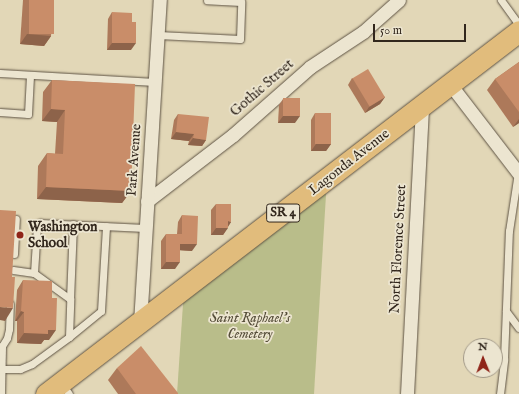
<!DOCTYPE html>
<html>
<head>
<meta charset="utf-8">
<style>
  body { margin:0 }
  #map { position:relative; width:519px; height:394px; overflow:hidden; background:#e2d7b7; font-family:"IM FELL English",serif }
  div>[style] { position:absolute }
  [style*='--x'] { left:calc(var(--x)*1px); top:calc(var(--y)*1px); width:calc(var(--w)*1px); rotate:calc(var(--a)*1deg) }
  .green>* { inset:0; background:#b9bd8a }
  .roads { filter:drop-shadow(0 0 1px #5e5344) drop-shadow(0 0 1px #5e5344) }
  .service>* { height:7px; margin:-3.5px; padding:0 3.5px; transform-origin:3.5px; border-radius:3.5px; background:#ece5d0 }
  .minor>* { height:13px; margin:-6.5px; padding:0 6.5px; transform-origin:6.5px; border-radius:6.5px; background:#ece5d0 }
  .primary>* { height:21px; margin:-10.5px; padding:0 10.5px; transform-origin:10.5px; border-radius:10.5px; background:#e1bc7c }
  .wall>* { inset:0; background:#ad795a }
  .shaded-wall>* { inset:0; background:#8d634a }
  .building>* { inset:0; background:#c98d69; transform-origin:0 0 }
  .dots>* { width:11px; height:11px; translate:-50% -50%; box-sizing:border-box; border:2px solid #ece5d0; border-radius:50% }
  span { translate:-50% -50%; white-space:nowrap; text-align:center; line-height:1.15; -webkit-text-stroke:3.5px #ece5d0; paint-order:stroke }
  .shield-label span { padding:1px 3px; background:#ece5d0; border:1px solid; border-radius:3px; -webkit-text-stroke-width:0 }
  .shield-label { font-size:13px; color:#32271d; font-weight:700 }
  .street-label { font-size:14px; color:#32271d }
  .poi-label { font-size:14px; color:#32271d; font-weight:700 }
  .left { translate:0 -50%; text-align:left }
  .park-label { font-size:14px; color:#544c38; font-style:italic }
  .north { position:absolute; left:463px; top:338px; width:40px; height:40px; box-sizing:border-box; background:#ece5d0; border:1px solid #a29988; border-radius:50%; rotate:359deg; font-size:11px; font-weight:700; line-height:16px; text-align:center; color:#32271d }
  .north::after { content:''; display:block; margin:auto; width:14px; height:18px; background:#8f2418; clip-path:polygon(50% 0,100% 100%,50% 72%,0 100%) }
  .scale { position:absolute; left:373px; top:24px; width:93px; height:18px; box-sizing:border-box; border:2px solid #32271d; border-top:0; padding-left:5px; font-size:12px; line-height:14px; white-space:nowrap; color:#32271d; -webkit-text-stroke:3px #ece5d0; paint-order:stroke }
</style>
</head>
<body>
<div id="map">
  <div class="green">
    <div style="clip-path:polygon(327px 178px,314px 394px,177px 394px,184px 289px)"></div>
  </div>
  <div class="roads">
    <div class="service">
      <div style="--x:501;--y:0;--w:31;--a:54"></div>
      <div style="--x:158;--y:35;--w:82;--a:2.8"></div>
      <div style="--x:240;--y:39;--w:37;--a:-88"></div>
      <div style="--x:241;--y:2;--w:34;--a:-177"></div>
      <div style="--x:0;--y:73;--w:155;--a:3.3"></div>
      <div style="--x:0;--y:112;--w:28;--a:4"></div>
      <div style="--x:28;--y:114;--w:39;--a:-87"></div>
      <div style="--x:14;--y:254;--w:35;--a:-87"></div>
      <div style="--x:34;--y:273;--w:48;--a:-86.4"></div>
      <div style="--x:37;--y:225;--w:4;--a:-34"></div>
      <div style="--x:40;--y:223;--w:105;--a:2.7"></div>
      <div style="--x:70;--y:299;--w:75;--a:-87.7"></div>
      <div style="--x:506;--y:311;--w:21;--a:53"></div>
      <div style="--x:69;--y:337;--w:41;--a:-39.1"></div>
      <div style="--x:101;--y:311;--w:85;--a:-86.6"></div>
      <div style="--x:2;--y:369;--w:18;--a:0"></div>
      <div style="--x:20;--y:369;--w:13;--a:-23"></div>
      <div style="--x:32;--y:364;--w:46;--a:-36.1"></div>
      <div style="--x:69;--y:337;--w:38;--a:-88"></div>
      <div style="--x:70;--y:299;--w:44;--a:-144.2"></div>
      <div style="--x:34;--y:273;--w:21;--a:-172"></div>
      <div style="--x:62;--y:384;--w:12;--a:55"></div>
      <div style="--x:1;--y:394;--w:48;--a:-88.8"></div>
      <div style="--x:2;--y:346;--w:9;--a:-58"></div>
      <div style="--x:7;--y:338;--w:9;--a:-77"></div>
      <div style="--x:9;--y:329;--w:25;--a:-88"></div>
      <div style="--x:500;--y:394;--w:35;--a:-83"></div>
      <div style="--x:504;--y:359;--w:128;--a:-87.8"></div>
      <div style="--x:509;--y:231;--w:60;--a:-81.3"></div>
    </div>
    <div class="minor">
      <div style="--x:450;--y:84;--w:113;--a:52.5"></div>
      <div style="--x:147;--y:201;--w:108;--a:-37.5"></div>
      <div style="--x:233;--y:135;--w:103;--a:-41.4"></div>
      <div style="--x:310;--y:67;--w:64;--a:-33.4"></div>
      <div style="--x:363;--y:32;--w:48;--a:-41.6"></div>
      <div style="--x:140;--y:323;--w:324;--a:-86.5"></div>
      <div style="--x:407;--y:394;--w:288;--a:-87"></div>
    </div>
    <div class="primary">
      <div style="--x:46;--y:394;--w:596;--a:-37.5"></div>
    </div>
  </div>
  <div class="wall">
    <div style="clip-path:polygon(23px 0,54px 0,51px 36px,44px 46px,20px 44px)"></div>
    <div style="clip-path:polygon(112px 12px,131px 50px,107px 50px,108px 19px)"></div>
    <div style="clip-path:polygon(519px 62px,519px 123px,513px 127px,487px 90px,495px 79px)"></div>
    <div style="clip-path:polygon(352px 78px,385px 97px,380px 104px,365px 113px,348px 85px)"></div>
    <div style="clip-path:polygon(52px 80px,131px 191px,122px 203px,37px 199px,38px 166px,47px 153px,55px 154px,57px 122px,42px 121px,43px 92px)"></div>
    <div style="clip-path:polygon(283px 99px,295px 123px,278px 123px,279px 105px)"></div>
    <div style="clip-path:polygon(315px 113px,331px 144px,326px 151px,311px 151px,311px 120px)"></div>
    <div style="clip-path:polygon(178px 114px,206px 140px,202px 146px,188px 145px,189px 141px,171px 139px,174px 120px)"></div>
    <div style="clip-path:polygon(216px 204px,231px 222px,223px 235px,211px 235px,211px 210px)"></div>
    <div style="clip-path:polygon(182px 215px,192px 251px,180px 250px,175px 269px,161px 269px,161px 241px,166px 234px,177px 234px,178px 222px)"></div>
    <div style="clip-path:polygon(23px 280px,49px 340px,44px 340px,41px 344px,17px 343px,17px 321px,15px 321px,17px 290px)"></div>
    <div style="clip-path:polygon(117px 368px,178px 394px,118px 394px,108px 380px)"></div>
  </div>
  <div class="shaded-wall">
    <div style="clip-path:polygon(27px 34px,51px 36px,44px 46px,20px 44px)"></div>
    <div style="clip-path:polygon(112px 43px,136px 43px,131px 50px,107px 50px)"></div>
    <div style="clip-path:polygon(385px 97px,380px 104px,365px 113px,369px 107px)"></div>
    <div style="clip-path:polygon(51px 109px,65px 110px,57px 122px,42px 121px)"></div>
    <div style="clip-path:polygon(283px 116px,300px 116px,295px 123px,278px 123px)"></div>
    <div style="clip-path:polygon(519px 119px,519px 123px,513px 127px)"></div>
    <div style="clip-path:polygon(176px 132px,194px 134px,189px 141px,171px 139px)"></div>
    <div style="clip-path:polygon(193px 138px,206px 140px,202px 146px,188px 145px)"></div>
    <div style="clip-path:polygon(316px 144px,331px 144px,326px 151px,311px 151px)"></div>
    <div style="clip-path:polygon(46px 187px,131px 191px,122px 203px,37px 199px)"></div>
    <div style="clip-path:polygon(228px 221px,231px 222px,227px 228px)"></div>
    <div style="clip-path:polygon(216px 228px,228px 228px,223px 235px,211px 235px)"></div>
    <div style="clip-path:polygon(180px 244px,197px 244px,192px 251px,175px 250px)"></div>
    <div style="clip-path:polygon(166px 262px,180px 262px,175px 269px,161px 269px)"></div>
    <div style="clip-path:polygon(0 307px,13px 308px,5px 321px,0 320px)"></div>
    <div style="clip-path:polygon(21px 311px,24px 312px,17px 321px,15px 321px)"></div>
    <div style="clip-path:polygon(48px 330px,56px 330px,49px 340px,44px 340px,41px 344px,17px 343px,24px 333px)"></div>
  </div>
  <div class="building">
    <div style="left:29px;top:0;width:25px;height:34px"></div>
    <div style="clip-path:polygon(112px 12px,132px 13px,132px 22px,136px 22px,136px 43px,112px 43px)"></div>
    <div style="clip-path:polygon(519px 62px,519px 112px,495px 79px)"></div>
    <div style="left:368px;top:69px;width:33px;height:18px;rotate:59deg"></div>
    <div style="clip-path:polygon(52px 80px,135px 84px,131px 191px,46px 187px,47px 153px,63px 154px,65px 110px,51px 109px)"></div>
    <div style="left:300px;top:98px;width:18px;height:17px;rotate:90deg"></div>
    <div style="left:315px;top:113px;width:16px;height:31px"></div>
    <div style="clip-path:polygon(178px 114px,209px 117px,206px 140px,193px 138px,194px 134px,176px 132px)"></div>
    <div style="clip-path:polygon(216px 204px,231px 204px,231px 222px,228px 221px,228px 228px,216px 228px)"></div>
    <div style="clip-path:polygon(0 210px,16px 211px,12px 277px,15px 277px,13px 308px,0 307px)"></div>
    <div style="clip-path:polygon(182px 215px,198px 216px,197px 244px,180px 244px,180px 262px,166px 262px,166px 234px,182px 234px)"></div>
    <div style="clip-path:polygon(23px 280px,52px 281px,52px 298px,57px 298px,56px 330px,48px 330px,48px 334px,24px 333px,24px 312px,21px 311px)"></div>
    <div style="clip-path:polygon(141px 346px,178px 393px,178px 394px,136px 394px,117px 368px)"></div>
  </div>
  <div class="dots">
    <div style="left:20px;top:235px;background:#8f2418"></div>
  </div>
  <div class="shield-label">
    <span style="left:283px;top:213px">SR 4</span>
  </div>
  <div class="street-label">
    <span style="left:262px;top:88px;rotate:-41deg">Gothic Street</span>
    <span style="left:134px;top:160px;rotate:-86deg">Park Avenue</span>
    <span style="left:349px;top:162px;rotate:-38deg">Lagonda Avenue</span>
    <span style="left:398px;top:249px;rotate:-87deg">North Florence Street</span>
  </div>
  <div class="poi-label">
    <span class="left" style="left:28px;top:235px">Washington<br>School</span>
  </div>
  <div class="park-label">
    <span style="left:250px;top:326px">Saint Raphael's<br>Cemetery</span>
  </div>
  <div class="north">N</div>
  <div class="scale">50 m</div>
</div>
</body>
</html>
